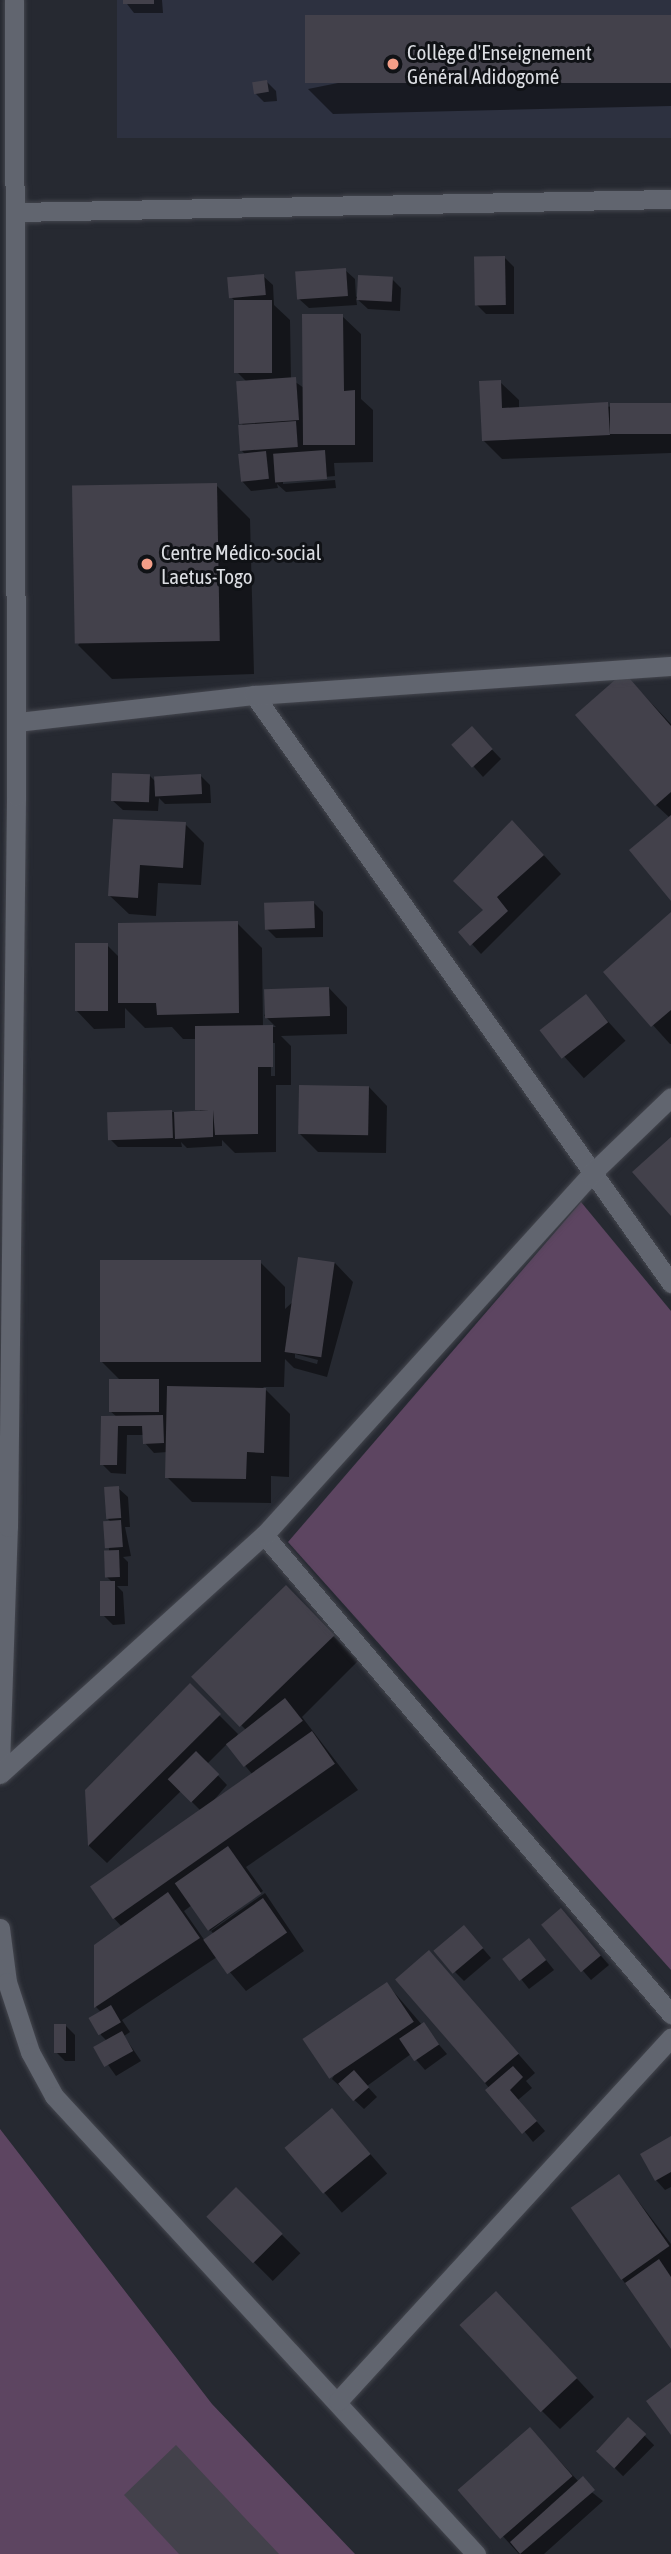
<!DOCTYPE html>
<html>
<head>
<meta charset="utf-8">
<style>
  body { margin:0 }
  #map { position:relative; width:671px; height:2554px; overflow:hidden; background:#262931; font-family:"Asap Condensed",sans-serif }
  div>[style] { position:absolute }
  [style*='--x'] { left:calc(var(--x)*1px); top:calc(var(--y)*1px); width:calc(var(--w)*1px); rotate:calc(var(--a)*1deg) }
  .built>* { inset:0; background:#2d3140; transform-origin:0 0 }
  .green>* { inset:0; background:#5d4561 }
  .shadow>* { inset:0; background:#0007; transform-origin:0 0 }
  .building>* { inset:0; background:#43414b; transform-origin:0 0 }
  .roads { filter:drop-shadow(0 0 2px #44464e) drop-shadow(0 0 2px #44464e) }
  .minor>* { height:19px; margin:-9.5px; padding:0 9.5px; transform-origin:9.5px; border-radius:9.5px; background:#61656f }
  .dots>* { width:19px; height:19px; translate:-50% -50%; box-sizing:border-box; border:4px solid #101216; border-radius:50% }
  span { translate:-50% -50%; white-space:nowrap; text-align:center; line-height:1.15; -webkit-text-stroke:6px #101216; paint-order:stroke }
  .poi-label { font-size:21px; color:#dcdee3 }
  .left { translate:0 -50%; text-align:left }
</style>
</head>
<body>
<div id="map">
  <div class="built">
    <div style="left:117px;top:0;width:554px;height:138px"></div>
  </div>
  <div class="green">
    <div style="clip-path:polygon(581px 1202px,671px 1311px,671px 1970px,288px 1542px)"></div>
    <div style="clip-path:polygon(0 2129px,212px 2404px,355px 2554px,0 2554px)"></div>
  </div>
  <div class="shadow">
    <div style="clip-path:polygon(124px 0,162px 0,163px 13px,134px 13px)"></div>
    <div style="clip-path:polygon(671px 16px,671px 106px,333px 114px,308px 89px)"></div>
    <div style="clip-path:polygon(267px 82px,276px 91px,277px 101px,264px 102px,255px 93px)"></div>
    <div style="clip-path:polygon(505px 258px,514px 267px,514px 314px,486px 314px,476px 304px)"></div>
    <div style="clip-path:polygon(345px 270px,355px 279px,356px 297px,392px 279px,401px 288px,400px 311px,368px 309px,356px 298px,357px 305px,309px 308px,299px 299px)"></div>
    <div style="clip-path:polygon(263px 276px,273px 285px,274px 305px,290px 320px,291px 379px,304px 388px,342px 316px,361px 334px,361px 399px,373px 410px,373px 462px,334px 463px,335px 476px,283px 481px,283px 484px,335px 480px,336px 488px,286px 492px,277px 484px,278px 488px,251px 491px,242px 481px,246px 455px,241px 450px,244px 426px,240px 422px,247px 382px,238px 373px,236px 302px,231px 297px)"></div>
    <div style="clip-path:polygon(500px 382px,519px 400px,519px 409px,671px 405px,671px 453px,502px 459px,484px 441px)"></div>
    <div style="clip-path:polygon(216px 485px,250px 519px,254px 674px,112px 679px,78px 645px)"></div>
    <div style="clip-path:polygon(624px 674px,671px 724px,671px 898px,670px 818px,656px 805px)"></div>
    <div style="clip-path:polygon(481px 738px,501px 759px,483px 777px,474px 767px)"></div>
    <div style="clip-path:polygon(200px 775px,210px 785px,211px 803px,165px 804px,159px 798px,158px 811px,123px 810px,113px 801px,150px 776px,155px 781px)"></div>
    <div style="clip-path:polygon(114px 820px,185px 824px,204px 843px,201px 885px,158px 883px,156px 916px,129px 914px,110px 896px)"></div>
    <div style="clip-path:polygon(530px 840px,561px 874px,481px 954px,472px 944px,485px 910px)"></div>
    <div style="clip-path:polygon(313px 902px,323px 912px,323px 937px,276px 938px,266px 928px)"></div>
    <div style="clip-path:polygon(671px 914px,671px 1044px,670px 1044px,605px 972px)"></div>
    <div style="clip-path:polygon(evenodd,237px 923px,262px 948px,263px 1027px,276px 1027px,264px 1015px,329px 988px,347px 1007px,347px 1034px,281px 1036px,291px 1046px,291px 1085px,276px 1085px,276px 1152px,235px 1153px,222px 1140px,222px 1146px,187px 1148px,181px 1142px,182px 1147px,118px 1147px,109px 1138px,172px 1112px,200px 1113px,197px 1039px,183px 1039px,172px 1027px,145px 1028px,125px 1008px,125px 1028px,94px 1029px,76px 1010px,107px 945px,120px 958px,237px 923px,271px 1043px,275px 1043px,275px 1076px,271px 1076px,271px 1043px)"></div>
    <div style="left:586px;top:997px;width:59px;height:56px;rotate:48deg"></div>
    <div style="clip-path:polygon(369px 1087px,387px 1106px,386px 1153px,318px 1152px,300px 1134px)"></div>
    <div style="clip-path:polygon(evenodd,260px 1262px,285px 1287px,285px 1309px,335px 1263px,353px 1282px,327px 1377px,294px 1368px,285px 1359px,284px 1387px,263px 1387px,290px 1414px,289px 1477px,271px 1476px,271px 1503px,192px 1502px,167px 1477px,167px 1452px,154px 1453px,145px 1443px,144px 1435px,127px 1435px,126px 1474px,111px 1473px,102px 1464px,117px 1417px,110px 1411px,120px 1380px,101px 1361px,260px 1262px,295px 1354px,318px 1360px,317px 1364px,295px 1358px,295px 1354px)"></div>
    <div style="clip-path:polygon(118px 1488px,128px 1497px,130px 1527px,125px 1527px,131px 1556px,123px 1557px,128px 1562px,128px 1586px,117px 1586px,123px 1592px,125px 1624px,113px 1625px,103px 1615px,112px 1582px,106px 1576px,112px 1523px,107px 1518px)"></div>
    <div style="clip-path:polygon(evenodd,286px 1588px,358px 1661px,302px 1717px,358px 1790px,246px 1867px,263px 1891px,210px 1931px,192px 1905px,184px 1911px,205px 1941px,214px 1934px,211px 1931px,265px 1893px,304px 1951px,246px 1991px,217px 1957px,122px 2020px,130px 2032px,124px 2036px,141px 2061px,116px 2076px,96px 2048px,107px 2041px,101px 2035px,102px 2013px,96px 2007px,96px 1946px,122px 1927px,113px 1917px,200px 1810px,181px 1791px,107px 1863px,89px 1846px,87px 1791px,190px 1686px,238px 1734px,233px 1742px,247px 1731px,194px 1678px,286px 1588px,227px 1744px,252px 1774px,214px 1800px,227px 1785px,207px 1764px,227px 1744px)"></div>
    <div style="clip-path:polygon(570px 1920px,609px 1965px,591px 1980px,544px 1926px)"></div>
    <div style="clip-path:polygon(473px 1937px,491px 1958px,464px 1981px,455px 1972px)"></div>
    <div style="clip-path:polygon(538px 1950px,554px 1970px,529px 1989px,505px 1959px)"></div>
    <div style="clip-path:polygon(429px 1952px,535px 2073px,526px 2081px,532px 2088px,518px 2100px,545px 2131px,533px 2142px,485px 2083px)"></div>
    <div style="clip-path:polygon(387px 1984px,447px 2054px,425px 2070px,411px 2054px,367px 2086px,377px 2097px,364px 2109px,332px 2079px)"></div>
    <div style="clip-path:polygon(66px 2026px,75px 2035px,75px 2061px,65px 2061px,56px 2052px)"></div>
    <div style="left:332px;top:2110px;width:84px;height:60px;rotate:49deg"></div>
    <div style="clip-path:polygon(671px 2138px,671px 2187px,665px 2190px,656px 2180px)"></div>
    <div style="clip-path:polygon(619px 2176px,671px 2244px,671px 2346px,622px 2279px)"></div>
    <div style="left:236px;top:2189px;width:91px;height:39px;rotate:45deg"></div>
    <div style="clip-path:polygon(515px 2312px,594px 2397px,560px 2429px,542px 2411px)"></div>
    <div style="left:628px;top:2419px;width:37px;height:44px;rotate:45deg"></div>
    <div style="clip-path:polygon(530px 2429px,579px 2482px,603px 2501px,544px 2554px,519px 2554px,461px 2490px)"></div>
  </div>
  <div class="building">
    <div style="left:123px;top:0;width:31px;height:4px"></div>
    <div style="left:671px;top:15px;width:68px;height:366px;rotate:90deg"></div>
    <div style="left:267px;top:80px;width:12px;height:15px;rotate:81deg"></div>
    <div style="left:505px;top:256px;width:49px;height:31px;rotate:89deg"></div>
    <div style="left:346px;top:268px;width:28px;height:51px;rotate:86deg"></div>
    <div style="left:264px;top:274px;width:21px;height:37px;rotate:85deg"></div>
    <div style="left:358px;top:275px;width:35px;height:25px;rotate:3deg"></div>
    <div style="left:234px;top:300px;width:38px;height:73px"></div>
    <div style="clip-path:polygon(302px 314px,343px 314px,344px 391px,355px 390px,355px 445px,303px 445px)"></div>
    <div style="left:296px;top:377px;width:43px;height:60px;rotate:86deg"></div>
    <div style="clip-path:polygon(501px 380px,502px 408px,608px 402px,610px 435px,482px 441px,479px 381px)"></div>
    <div style="left:671px;top:403px;width:31px;height:61px;rotate:90deg"></div>
    <div style="left:296px;top:421px;width:26px;height:58px;rotate:86deg"></div>
    <div style="left:325px;top:450px;width:29px;height:52px;rotate:86deg"></div>
    <div style="left:266px;top:451px;width:28px;height:28px;rotate:84deg"></div>
    <div style="left:217px;top:483px;width:158px;height:145px;rotate:89deg"></div>
    <div style="clip-path:polygon(624px 672px,671px 726px,671px 792px,655px 806px,575px 715px)"></div>
    <div style="left:472px;top:726px;width:31px;height:28px;rotate:48deg"></div>
    <div style="left:112px;top:773px;width:38px;height:28px;rotate:2deg"></div>
    <div style="left:201px;top:774px;width:20px;height:47px;rotate:87deg"></div>
    <div style="clip-path:polygon(671px 815px,671px 901px,629px 850px)"></div>
    <div style="clip-path:polygon(113px 819px,186px 822px,183px 868px,140px 865px,138px 898px,108px 896px)"></div>
    <div style="clip-path:polygon(512px 820px,544px 855px,497px 897px,508px 911px,470px 946px,458px 932px,483px 910px,453px 881px)"></div>
    <div style="left:314px;top:901px;width:27px;height:50px;rotate:88deg"></div>
    <div style="clip-path:polygon(671px 912px,671px 1010px,651px 1027px,603px 972px)"></div>
    <div style="clip-path:polygon(238px 921px,239px 1013px,157px 1015px,156px 1003px,118px 1003px,118px 923px)"></div>
    <div style="left:75px;top:943px;width:33px;height:68px"></div>
    <div style="left:329px;top:987px;width:29px;height:65px;rotate:88deg"></div>
    <div style="left:586px;top:994px;width:36px;height:59px;rotate:52deg"></div>
    <div style="clip-path:polygon(273px 1025px,273px 1067px,258px 1067px,258px 1134px,215px 1135px,213px 1110px,213px 1137px,175px 1139px,174px 1112px,209px 1110px,195px 1110px,195px 1026px)"></div>
    <div style="left:299px;top:1085px;width:70px;height:49px;rotate:1deg"></div>
    <div style="left:172px;top:1110px;width:28px;height:65px;rotate:88deg"></div>
    <div style="clip-path:polygon(671px 1137px,671px 1216px,632px 1172px)"></div>
    <div style="left:298px;top:1257px;width:37px;height:96px;rotate:8deg"></div>
    <div style="left:100px;top:1260px;width:161px;height:102px"></div>
    <div style="left:109px;top:1379px;width:50px;height:33px"></div>
    <div style="clip-path:polygon(167px 1386px,266px 1388px,264px 1453px,247px 1452px,246px 1479px,165px 1478px)"></div>
    <div style="clip-path:polygon(163px 1415px,164px 1443px,143px 1444px,142px 1426px,118px 1426px,117px 1465px,100px 1465px,101px 1416px)"></div>
    <div style="left:119px;top:1486px;width:32px;height:15px;rotate:86deg"></div>
    <div style="left:121px;top:1520px;width:27px;height:18px;rotate:86deg"></div>
    <div style="left:119px;top:1550px;width:27px;height:15px;rotate:88deg"></div>
    <div style="left:100px;top:1581px;width:15px;height:35px"></div>
    <div style="left:286px;top:1585px;width:70px;height:132px;rotate:46deg"></div>
    <div style="clip-path:polygon(190px 1683px,221px 1714px,88px 1846px,85px 1790px)"></div>
    <div style="left:285px;top:1698px;width:29px;height:75px;rotate:52deg"></div>
    <div style="left:312px;top:1731px;width:40px;height:271px;rotate:55deg"></div>
    <div style="left:196px;top:1751px;width:33px;height:40px;rotate:45deg"></div>
    <div style="left:228px;top:1846px;width:58px;height:65px;rotate:55deg"></div>
    <div style="clip-path:polygon(168px 1892px,200px 1938px,94px 2008px,94px 1945px)"></div>
    <div style="left:263px;top:1898px;width:42px;height:73px;rotate:55deg"></div>
    <div style="left:561px;top:1908px;width:62px;height:26px;rotate:50deg"></div>
    <div style="left:464px;top:1925px;width:30px;height:40px;rotate:50deg"></div>
    <div style="left:529px;top:1938px;width:28px;height:34px;rotate:52deg"></div>
    <div style="left:429px;top:1950px;width:137px;height:45px;rotate:49deg"></div>
    <div style="left:387px;top:1982px;width:48px;height:102px;rotate:56deg"></div>
    <div style="left:111px;top:2005px;width:20px;height:26px;rotate:60deg"></div>
    <div style="left:424px;top:2022px;width:27px;height:30px;rotate:56deg"></div>
    <div style="left:54px;top:2024px;width:12px;height:29px"></div>
    <div style="left:122px;top:2031px;width:23px;height:33px;rotate:61deg"></div>
    <div style="clip-path:polygon(513px 2066px,523px 2077px,510px 2090px,537px 2121px,522px 2134px,485px 2090px)"></div>
    <div style="left:354px;top:2070px;width:23px;height:21px;rotate:49deg"></div>
    <div style="left:332px;top:2108px;width:60px;height:62px;rotate:50deg"></div>
    <div style="clip-path:polygon(671px 2136px,671px 2172px,655px 2181px,640px 2154px)"></div>
    <div style="left:619px;top:2174px;width:88px;height:59px;rotate:55deg"></div>
    <div style="left:236px;top:2187px;width:66px;height:42px;rotate:45deg"></div>
    <div style="clip-path:polygon(659px 2259px,671px 2277px,671px 2349px,625px 2283px)"></div>
    <div style="left:496px;top:2291px;width:119px;height:50px;rotate:47deg"></div>
    <div style="clip-path:polygon(671px 2382px,671px 2435px,646px 2401px)"></div>
    <div style="left:628px;top:2417px;width:25px;height:47px;rotate:43deg"></div>
    <div style="left:530px;top:2427px;width:65px;height:96px;rotate:49deg"></div>
    <div style="clip-path:polygon(176px 2445px,279px 2554px,179px 2554px,124px 2495px)"></div>
    <div style="clip-path:polygon(583px 2476px,595px 2490px,520px 2554px,510px 2542px)"></div>
  </div>
  <div class="roads">
    <div class="minor">
      <div style="--x:16;--y:212;--w:655;--a:-1.14"></div>
      <div style="--x:254;--y:695;--w:721;--a:54.66"></div>
      <div style="--x:17;--y:722;--w:239;--a:-6.5"></div>
      <div style="--x:254;--y:695;--w:418;--a:-4"></div>
      <div style="--x:264;--y:1535;--w:629;--a:49.65"></div>
      <div style="--x:0;--y:1765;--w:238;--a:-88.1"></div>
      <div style="--x:8;--y:1527;--w:731;--a:-89.37"></div>
      <div style="--x:16;--y:796;--w:796;--a:-90.14"></div>
      <div style="--x:0;--y:1774;--w:356;--a:-42.2"></div>
      <div style="--x:264;--y:1535;--w:486;--a:-47.8"></div>
      <div style="--x:590;--y:1175;--w:112;--a:-43.9"></div>
      <div style="--x:0;--y:1928;--w:54;--a:82.6"></div>
      <div style="--x:7;--y:1982;--w:74;--a:71.8"></div>
      <div style="--x:30;--y:2052;--w:50;--a:61.4"></div>
      <div style="--x:54;--y:2096;--w:623;--a:47.34"></div>
      <div style="--x:338;--y:2401;--w:493;--a:-47.5"></div>
    </div>
  </div>
  <div class="dots">
    <div style="left:393px;top:64px;background:#f49e88"></div>
    <div style="left:147px;top:564px;background:#f49e88"></div>
  </div>
  <div class="poi-label">
    <span class="left" style="left:407px;top:64px">Collège d'Enseignement<br>Général Adidogomé</span>
    <span class="left" style="left:161px;top:564px">Centre Médico-social<br>Laetus-Togo</span>
  </div>
</div>
</body>
</html>
